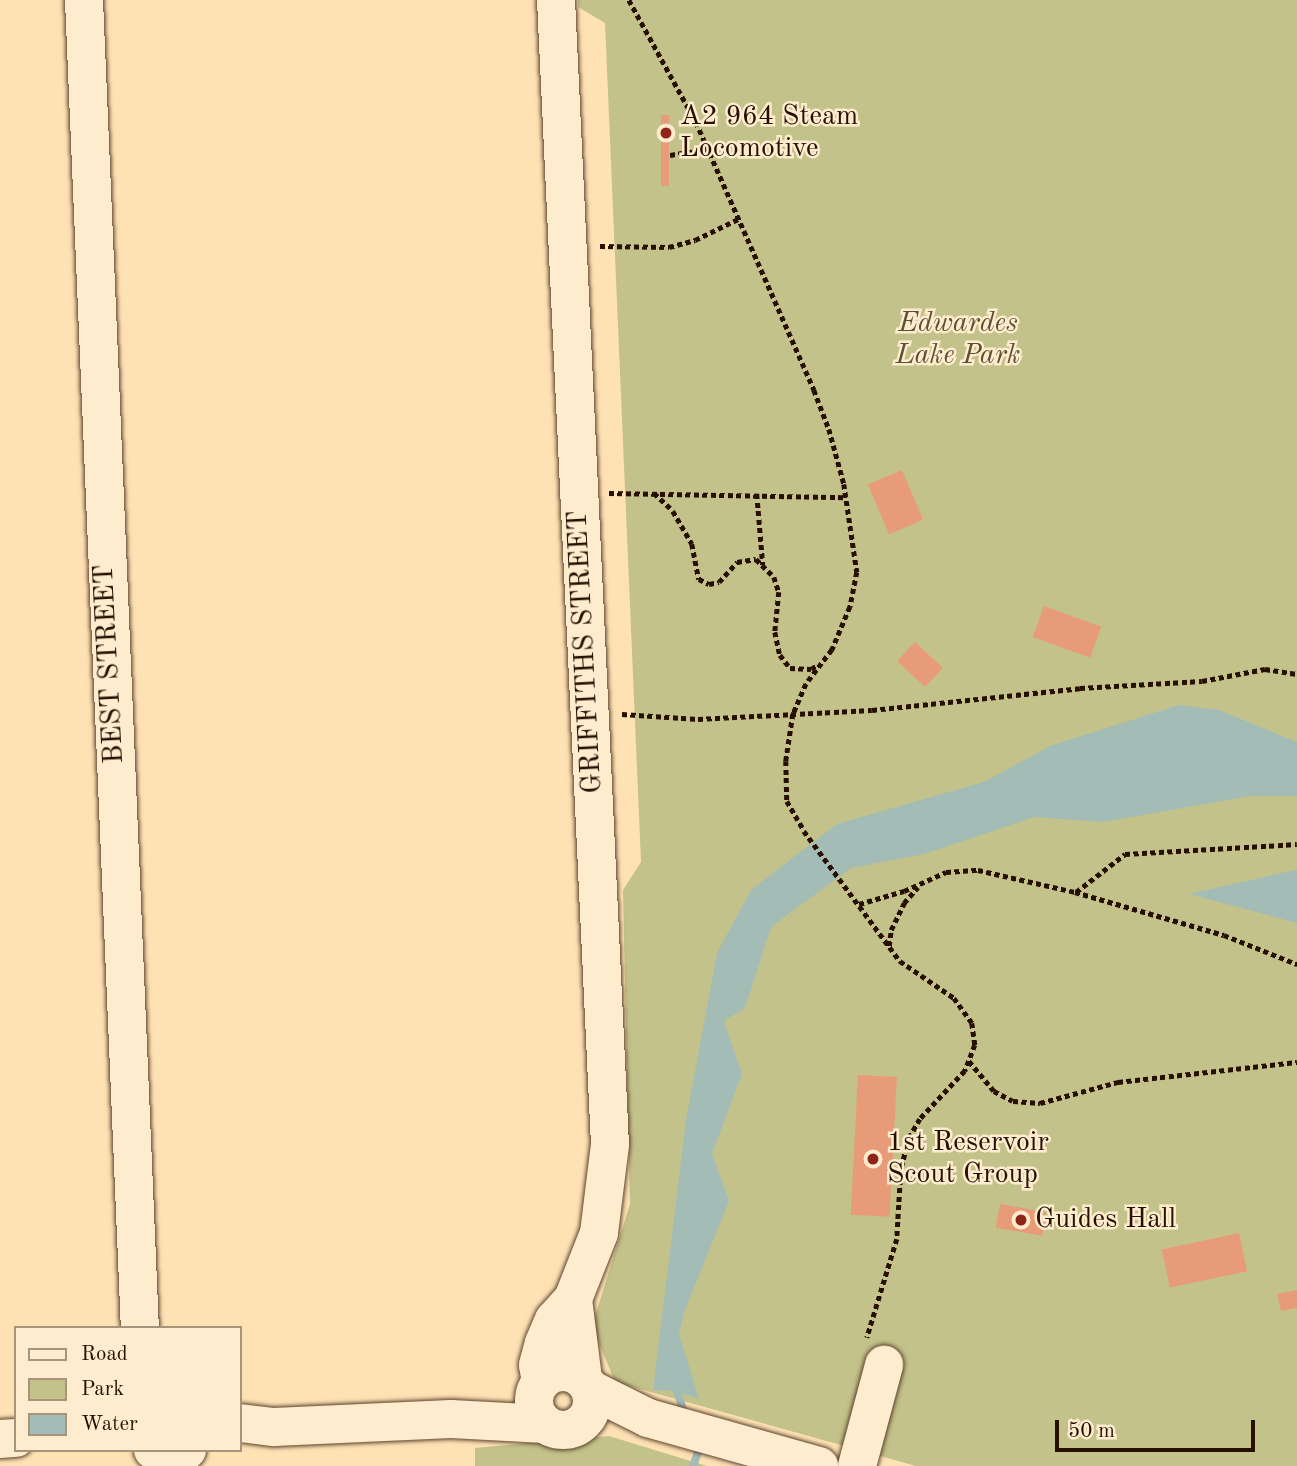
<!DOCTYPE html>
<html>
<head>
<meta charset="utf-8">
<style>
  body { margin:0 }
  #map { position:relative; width:1297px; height:1466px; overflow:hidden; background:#fee2b4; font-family:"Old Standard TT",serif }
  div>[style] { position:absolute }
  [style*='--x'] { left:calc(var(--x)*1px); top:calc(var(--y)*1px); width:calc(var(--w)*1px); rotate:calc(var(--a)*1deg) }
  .green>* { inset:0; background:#c3c28a }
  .water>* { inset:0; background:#a3bcb6 }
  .stream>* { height:8px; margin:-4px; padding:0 4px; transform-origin:4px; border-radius:4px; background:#a3bcb6 }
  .building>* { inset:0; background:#e89b79; transform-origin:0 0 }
  .path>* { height:4.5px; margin-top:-2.25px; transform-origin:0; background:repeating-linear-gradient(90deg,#271002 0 5px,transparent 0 8.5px) }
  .roads { filter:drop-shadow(0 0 2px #5d442e) drop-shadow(0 0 2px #5d442e) }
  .minor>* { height:38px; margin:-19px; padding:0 19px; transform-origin:19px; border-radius:19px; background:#feecce }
  .minor>.ring { margin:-19px; padding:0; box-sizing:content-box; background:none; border:38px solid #feecce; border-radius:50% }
  .dots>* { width:19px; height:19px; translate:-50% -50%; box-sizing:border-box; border:4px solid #feecce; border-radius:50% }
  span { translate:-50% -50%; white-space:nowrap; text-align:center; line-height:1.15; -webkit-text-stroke:5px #feecce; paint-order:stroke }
  .poi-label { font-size:28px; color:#271002 }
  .left { translate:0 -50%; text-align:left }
  .park-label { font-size:28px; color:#5e4e32; font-style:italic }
  .street-label { font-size:28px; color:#271002 }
  .legend { position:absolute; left:14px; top:1326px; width:228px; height:126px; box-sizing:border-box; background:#feecce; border:2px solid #a8947c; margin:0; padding:9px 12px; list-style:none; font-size:21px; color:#271002 }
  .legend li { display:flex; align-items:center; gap:14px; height:35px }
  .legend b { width:35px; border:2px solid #a8947c }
  .scale { position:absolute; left:1055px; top:1420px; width:200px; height:32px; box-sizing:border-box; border:4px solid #271002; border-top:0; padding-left:9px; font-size:21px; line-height:24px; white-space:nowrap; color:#271002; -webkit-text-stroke:5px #feecce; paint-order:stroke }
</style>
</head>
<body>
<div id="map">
  <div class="green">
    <div style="clip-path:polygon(578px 0,1297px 0,1297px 1466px,916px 1466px,615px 1382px,592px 1326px,630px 1204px,623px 890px,641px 862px,605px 23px,578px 7px)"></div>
    <div style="clip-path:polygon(609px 1436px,707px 1466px,475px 1466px,475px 1448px)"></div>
  </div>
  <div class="water">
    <div style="clip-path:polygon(1179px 705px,1219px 710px,1297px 742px,1297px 796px,1251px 796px,1103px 822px,1034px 817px,924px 854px,851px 868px,771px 927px,745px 1008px,724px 1021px,742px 1074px,712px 1154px,729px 1201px,685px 1310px,679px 1334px,699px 1399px,677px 1391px,653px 1390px,686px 1120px,717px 953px,751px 890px,837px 824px,984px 782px,1050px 746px)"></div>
    <div style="clip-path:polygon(1297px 870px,1297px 923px,1189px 894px,1295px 870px)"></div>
  </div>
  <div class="stream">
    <div style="--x:677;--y:1391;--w:28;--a:72"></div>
    <div style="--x:693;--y:1466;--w:15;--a:-70"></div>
    <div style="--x:698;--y:1452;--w:9;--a:-108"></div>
  </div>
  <div class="building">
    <div style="left:661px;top:115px;width:8px;height:71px"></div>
    <div style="left:902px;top:470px;width:54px;height:37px;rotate:67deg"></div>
    <div style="left:1044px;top:606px;width:61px;height:33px;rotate:20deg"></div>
    <div style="left:915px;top:642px;width:38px;height:26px;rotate:43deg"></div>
    <div style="left:858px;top:1075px;width:39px;height:140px;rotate:3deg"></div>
    <div style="left:1000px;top:1204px;width:47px;height:24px;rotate:10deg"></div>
    <div style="left:1239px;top:1233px;width:39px;height:79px;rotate:78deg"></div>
    <div style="clip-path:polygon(1297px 1290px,1297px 1308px,1281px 1311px,1277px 1294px)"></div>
  </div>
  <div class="path">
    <div style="--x:629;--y:0;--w:139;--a:61.2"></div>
    <div style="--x:696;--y:122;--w:293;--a:66.2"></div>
    <div style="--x:814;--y:390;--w:42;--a:69"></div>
    <div style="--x:829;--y:429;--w:57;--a:74.7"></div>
    <div style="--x:844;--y:484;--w:89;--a:81.6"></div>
    <div style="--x:857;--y:572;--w:36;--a:101"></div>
    <div style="--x:850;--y:607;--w:47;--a:112.7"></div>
    <div style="--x:832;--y:650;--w:43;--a:127.4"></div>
    <div style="--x:806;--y:684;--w:33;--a:113"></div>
    <div style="--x:793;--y:714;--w:48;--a:98.5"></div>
    <div style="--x:786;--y:761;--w:40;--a:88.6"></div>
    <div style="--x:787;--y:801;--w:34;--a:60"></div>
    <div style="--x:804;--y:831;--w:162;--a:53.6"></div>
    <div style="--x:900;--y:961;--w:65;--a:34.4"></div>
    <div style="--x:954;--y:998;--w:31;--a:54"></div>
    <div style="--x:972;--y:1023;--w:22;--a:82"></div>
    <div style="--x:975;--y:1045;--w:28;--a:111"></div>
    <div style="--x:965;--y:1071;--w:66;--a:133.2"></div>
    <div style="--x:920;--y:1119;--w:22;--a:120"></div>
    <div style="--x:909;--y:1138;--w:34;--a:104"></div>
    <div style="--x:901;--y:1171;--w:68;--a:93.4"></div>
    <div style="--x:897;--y:1239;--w:103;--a:106.9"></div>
    <div style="--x:670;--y:155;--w:38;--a:-9"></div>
    <div style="--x:600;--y:246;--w:69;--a:0.8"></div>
    <div style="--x:669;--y:247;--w:27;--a:-15"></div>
    <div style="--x:695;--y:240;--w:48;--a:-26"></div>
    <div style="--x:609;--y:493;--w:237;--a:1"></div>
    <div style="--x:654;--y:493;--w:26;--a:43"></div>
    <div style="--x:673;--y:511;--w:38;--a:60"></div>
    <div style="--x:692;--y:544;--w:36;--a:79"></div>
    <div style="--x:699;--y:579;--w:11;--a:27"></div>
    <div style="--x:709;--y:584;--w:10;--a:-11"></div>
    <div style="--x:719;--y:582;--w:27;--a:-48"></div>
    <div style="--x:737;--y:562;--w:19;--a:-9"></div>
    <div style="--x:756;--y:559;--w:25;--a:45"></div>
    <div style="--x:774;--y:577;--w:16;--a:72"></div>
    <div style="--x:779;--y:592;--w:40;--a:95.7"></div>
    <div style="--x:775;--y:632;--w:24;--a:78"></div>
    <div style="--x:780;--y:655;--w:16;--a:52"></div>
    <div style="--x:790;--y:668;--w:21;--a:3"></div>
    <div style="--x:811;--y:669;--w:6;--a:-31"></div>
    <div style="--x:757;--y:494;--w:71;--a:85.2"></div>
    <div style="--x:622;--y:714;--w:76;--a:3.8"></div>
    <div style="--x:698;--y:719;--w:174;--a:-3"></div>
    <div style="--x:872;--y:710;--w:209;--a:-6"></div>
    <div style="--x:1080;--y:688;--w:122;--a:-3.3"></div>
    <div style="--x:1202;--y:681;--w:64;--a:-10.8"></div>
    <div style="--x:1265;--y:669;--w:32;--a:9"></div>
    <div style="--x:1076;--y:892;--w:62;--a:-37.8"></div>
    <div style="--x:1125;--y:854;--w:172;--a:-3.3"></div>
    <div style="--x:859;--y:904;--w:47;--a:-16.1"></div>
    <div style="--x:904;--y:891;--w:46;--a:-24.3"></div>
    <div style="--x:946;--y:872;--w:32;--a:-4"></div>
    <div style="--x:978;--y:870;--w:99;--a:12.8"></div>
    <div style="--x:1075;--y:892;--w:155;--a:16.1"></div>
    <div style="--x:1224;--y:935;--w:79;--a:21.7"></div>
    <div style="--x:889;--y:946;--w:16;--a:-83"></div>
    <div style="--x:891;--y:930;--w:30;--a:-64"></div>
    <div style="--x:904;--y:903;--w:21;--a:-49"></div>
    <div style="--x:969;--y:1061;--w:39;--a:50"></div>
    <div style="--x:994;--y:1091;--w:21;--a:28"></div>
    <div style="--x:1013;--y:1101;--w:27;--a:4"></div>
    <div style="--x:1040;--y:1103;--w:81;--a:-15.1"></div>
    <div style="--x:1118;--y:1082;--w:180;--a:-6.4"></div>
  </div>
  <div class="roads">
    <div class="minor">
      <div style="--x:84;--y:0;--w:1329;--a:87.59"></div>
      <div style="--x:573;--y:1299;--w:81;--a:82.9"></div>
      <div class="ring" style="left:534px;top:1372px;width:20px;height:20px"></div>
      <div style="--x:541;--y:1382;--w:17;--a:-100"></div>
      <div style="--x:538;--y:1365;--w:23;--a:-75"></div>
      <div style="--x:544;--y:1343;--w:25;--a:-67"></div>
      <div style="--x:554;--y:1320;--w:28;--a:-48"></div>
      <div style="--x:573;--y:1299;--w:71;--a:-68.5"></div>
      <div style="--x:599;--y:1233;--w:89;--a:-82.9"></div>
      <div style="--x:610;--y:1145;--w:1146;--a:-92.7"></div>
      <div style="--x:590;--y:1389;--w:65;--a:26.6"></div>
      <div style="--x:648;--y:1418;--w:178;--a:15.7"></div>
      <div style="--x:240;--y:1423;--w:34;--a:7"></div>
      <div style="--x:274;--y:1427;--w:177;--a:-2.6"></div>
      <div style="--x:451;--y:1419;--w:94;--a:3"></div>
      <div style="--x:0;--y:1439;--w:16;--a:-4"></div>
      <div style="--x:153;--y:1450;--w:9;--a:32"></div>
      <div style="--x:161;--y:1455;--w:19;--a:6"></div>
      <div style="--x:180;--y:1457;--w:10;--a:-45"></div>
      <div style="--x:857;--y:1466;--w:105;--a:-75"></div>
    </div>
  </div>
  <div class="dots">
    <div style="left:666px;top:133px;background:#8f2418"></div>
    <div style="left:873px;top:1159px;background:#8f2418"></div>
    <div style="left:1021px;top:1220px;background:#8f2418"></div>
  </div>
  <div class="poi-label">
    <span class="left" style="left:680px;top:133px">A2 964 Steam<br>Locomotive</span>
    <span class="left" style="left:887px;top:1159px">1st Reservoir<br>Scout Group</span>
    <span class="left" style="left:1035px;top:1220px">Guides Hall</span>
  </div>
  <div class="park-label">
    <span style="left:958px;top:340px">Edwardes<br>Lake Park</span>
  </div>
  <div class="street-label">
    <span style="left:586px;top:652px;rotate:-93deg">GRIFFITHS STREET</span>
    <span style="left:110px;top:664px;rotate:-93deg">BEST STREET</span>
  </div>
  <ul class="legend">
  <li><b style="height:9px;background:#feecce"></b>Road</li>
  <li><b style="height:19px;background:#c3c28a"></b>Park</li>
  <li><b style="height:19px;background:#a3bcb6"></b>Water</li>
  </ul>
  <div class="scale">50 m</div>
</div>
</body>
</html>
